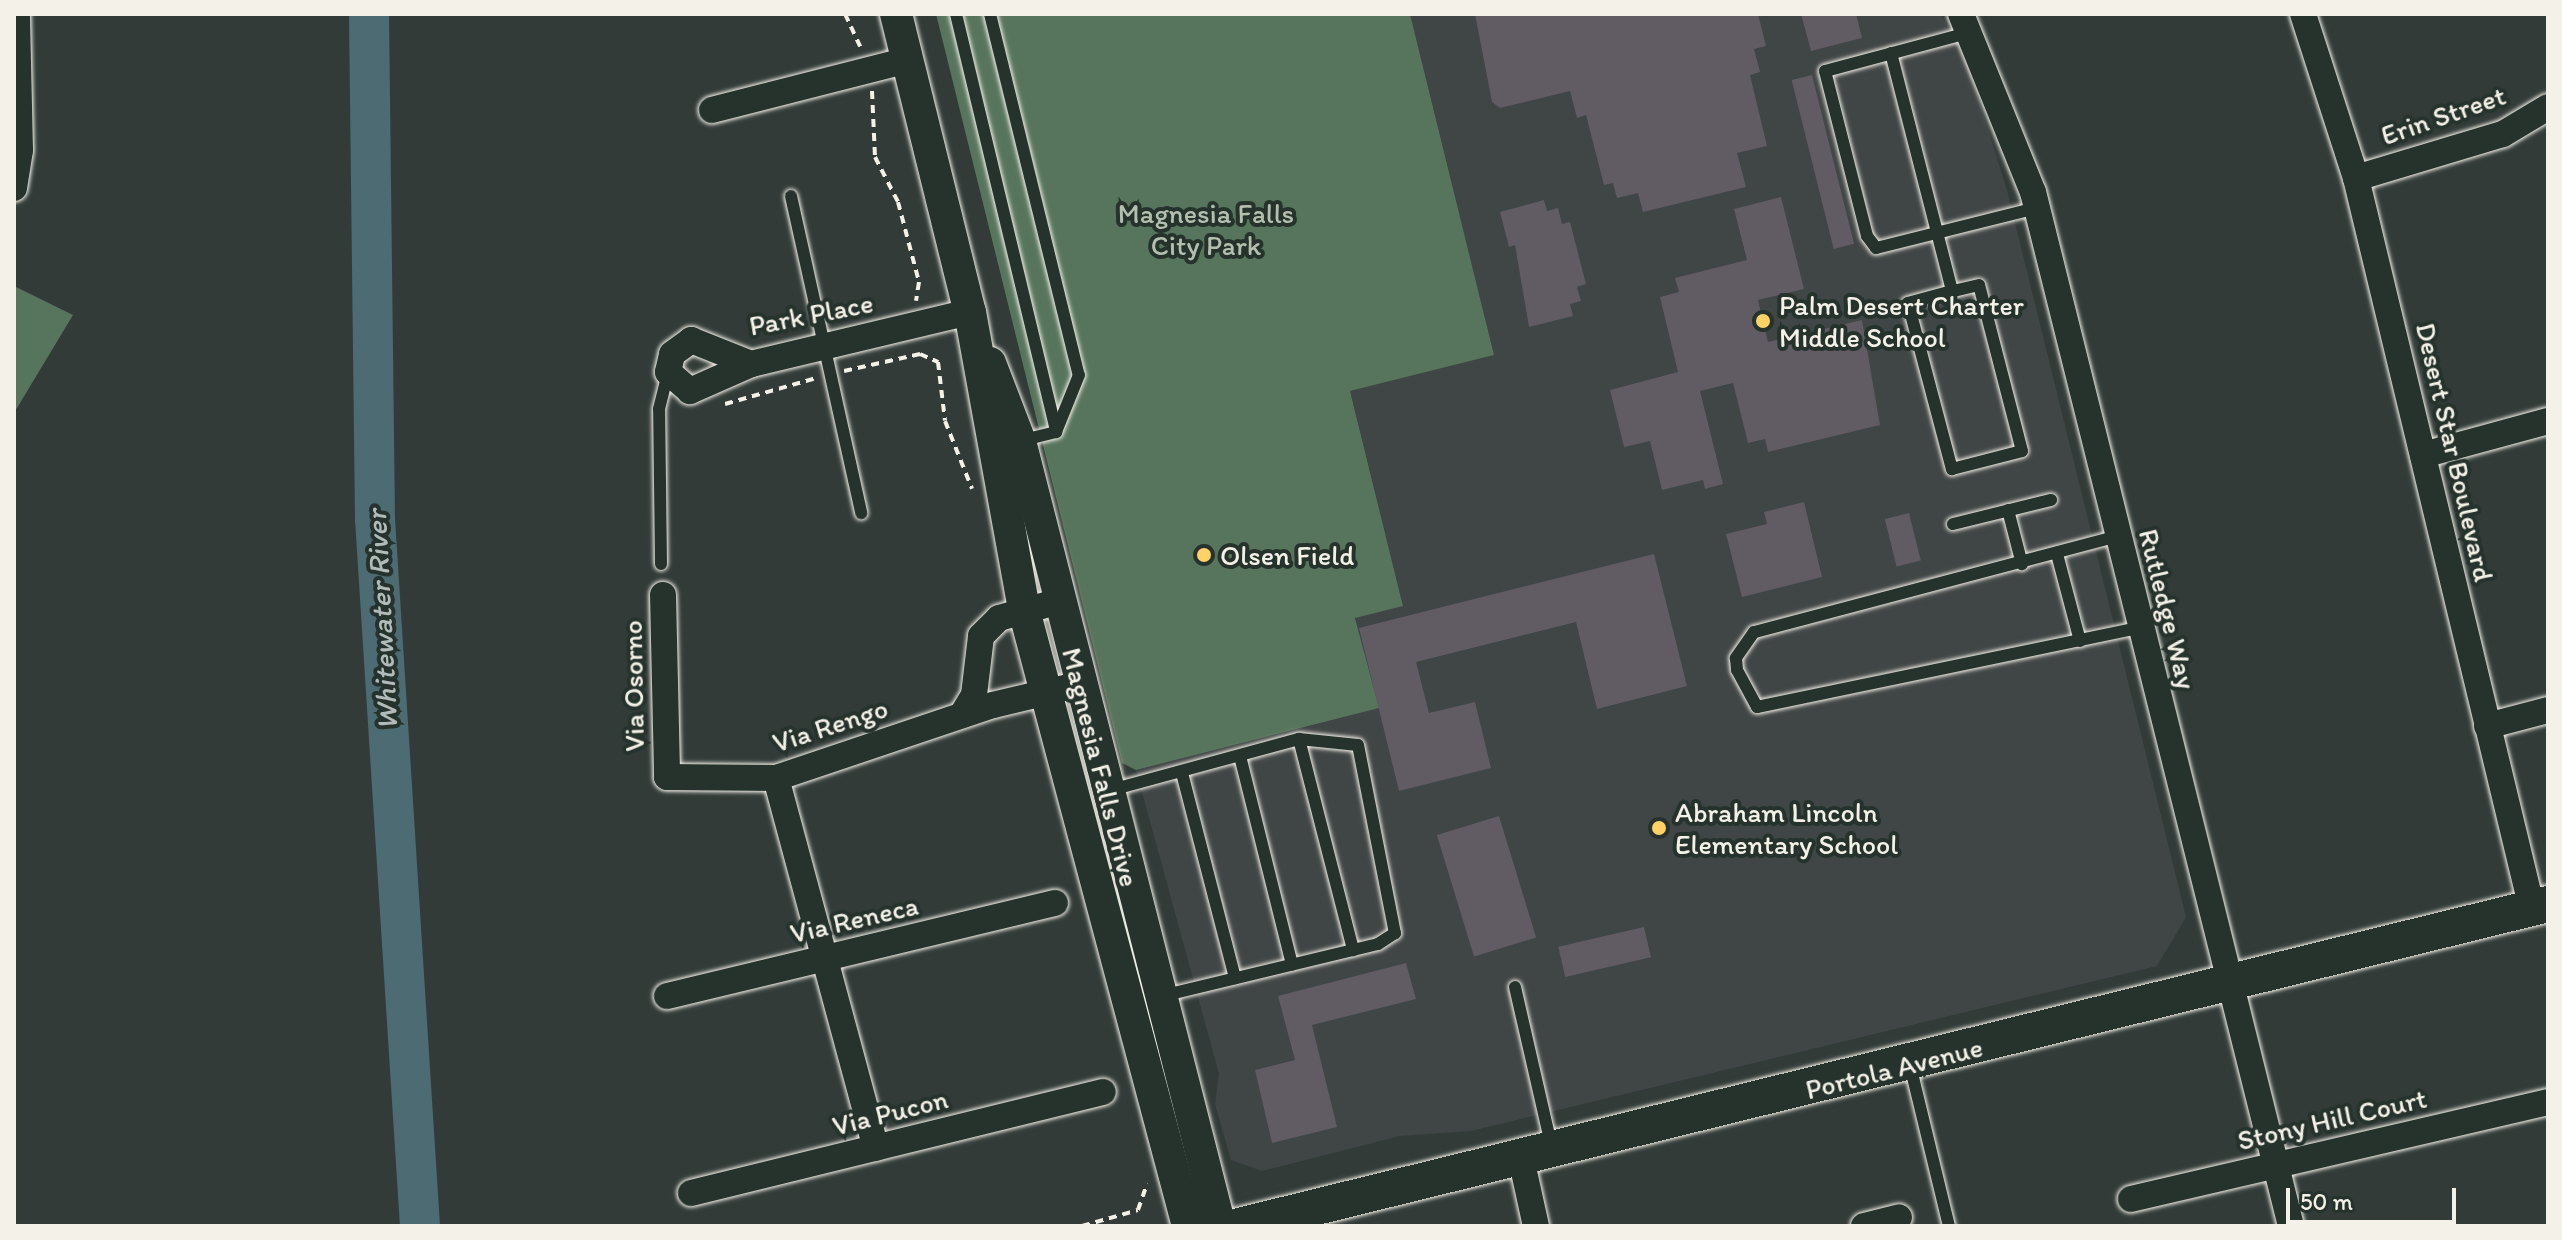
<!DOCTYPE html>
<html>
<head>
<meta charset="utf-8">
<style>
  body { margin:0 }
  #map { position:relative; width:2562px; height:1240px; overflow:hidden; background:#323b38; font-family:Itim,sans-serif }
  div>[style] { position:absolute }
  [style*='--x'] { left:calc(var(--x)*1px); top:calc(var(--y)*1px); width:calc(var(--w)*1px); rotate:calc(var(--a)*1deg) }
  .built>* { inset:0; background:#404545 }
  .green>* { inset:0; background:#57755d }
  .river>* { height:40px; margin:-20px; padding:0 20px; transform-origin:20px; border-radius:20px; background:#4c6b73 }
  .building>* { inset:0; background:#615b64; transform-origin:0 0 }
  .path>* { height:4px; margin-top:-2px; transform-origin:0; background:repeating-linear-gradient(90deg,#f4f1e8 0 8px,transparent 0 14px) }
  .roads { filter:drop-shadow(0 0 2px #f4f1e8) drop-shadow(0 0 2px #f4f1e8) }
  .service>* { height:12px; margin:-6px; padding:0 6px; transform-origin:6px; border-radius:6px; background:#26332d }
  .minor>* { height:26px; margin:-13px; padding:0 13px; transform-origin:13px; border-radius:13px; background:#26332d }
  .tertiary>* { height:32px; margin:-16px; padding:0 16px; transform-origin:16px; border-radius:16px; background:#26332d }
  .secondary>* { height:36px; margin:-18px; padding:0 18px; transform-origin:18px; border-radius:18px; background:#26332d }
  .dots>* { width:22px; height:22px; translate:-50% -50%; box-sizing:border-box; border:4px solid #26332d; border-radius:50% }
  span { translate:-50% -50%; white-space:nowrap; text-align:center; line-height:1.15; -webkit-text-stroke:8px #26332d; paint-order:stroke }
  .street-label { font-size:28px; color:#f4f1e8 }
  .park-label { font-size:28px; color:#b5bfb0 }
  .poi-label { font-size:28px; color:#f4f1e8 }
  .left { translate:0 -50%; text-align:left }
  .water-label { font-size:30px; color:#b1bbb9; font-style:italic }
  .frame { position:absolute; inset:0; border:16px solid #f4f1e8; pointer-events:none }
  .scale { position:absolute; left:2286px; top:1188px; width:170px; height:36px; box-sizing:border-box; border:4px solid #f4f1e8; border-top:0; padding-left:10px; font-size:24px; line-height:28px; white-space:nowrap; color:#f4f1e8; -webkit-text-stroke:6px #26332d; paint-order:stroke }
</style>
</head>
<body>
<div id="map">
  <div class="built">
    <div style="clip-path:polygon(1410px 14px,1940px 14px,1965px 56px,2007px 190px,2186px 917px,2157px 966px,1471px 1131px,1400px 1136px,1262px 1171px,1231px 1160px,1215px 1104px,1219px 1074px,1136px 770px,1378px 708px,1355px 617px,1403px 605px,1350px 391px,1494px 355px)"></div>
  </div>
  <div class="green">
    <div style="clip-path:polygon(936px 14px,1410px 14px,1494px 355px,1350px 391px,1403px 606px,1355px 618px,1379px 708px,1136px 770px,1122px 763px)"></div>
    <div style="clip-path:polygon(14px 286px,73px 315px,14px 413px)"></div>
  </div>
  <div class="river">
    <div style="--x:369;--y:14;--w:505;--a:89.32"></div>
    <div style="--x:375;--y:519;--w:708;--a:86.36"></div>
  </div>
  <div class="building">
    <div style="clip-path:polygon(1475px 14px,1758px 14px,1766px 46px,1754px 49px,1760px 72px,1750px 75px,1767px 146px,1737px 153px,1746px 187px,1643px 212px,1638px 193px,1617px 198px,1613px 183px,1604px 185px,1586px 115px,1577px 118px,1570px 91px,1500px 108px,1492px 102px)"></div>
    <div style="clip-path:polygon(1801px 14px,1856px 14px,1862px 38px,1811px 51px)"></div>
    <div style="left:1812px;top:75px;width:174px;height:21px;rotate:76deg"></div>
    <div style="clip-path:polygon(1781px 197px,1804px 289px,1758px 300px,1768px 342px,1862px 320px,1880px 425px,1768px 452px,1765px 439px,1748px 443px,1733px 383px,1700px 391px,1723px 484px,1705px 489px,1703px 480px,1662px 490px,1650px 441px,1624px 447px,1610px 390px,1678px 372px,1660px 297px,1679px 292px,1675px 278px,1747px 260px,1734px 209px)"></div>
    <div style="clip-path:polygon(1544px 200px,1547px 211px,1558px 208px,1562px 224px,1570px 222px,1586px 284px,1577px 287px,1581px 301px,1570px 304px,1573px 316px,1529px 327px,1515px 245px,1509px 247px,1500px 212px)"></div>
    <div style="clip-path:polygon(1804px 502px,1822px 577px,1742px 597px,1726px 534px,1767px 524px,1764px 512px)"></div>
    <div style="left:1909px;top:513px;width:49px;height:25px;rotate:76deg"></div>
    <div style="clip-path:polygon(1654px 554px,1687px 686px,1597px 709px,1576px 622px,1416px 662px,1429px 713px,1475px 702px,1491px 768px,1399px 791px,1359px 628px)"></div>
    <div style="left:1499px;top:816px;width:127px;height:65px;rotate:73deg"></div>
    <div style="left:1644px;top:927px;width:31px;height:88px;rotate:77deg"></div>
    <div style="clip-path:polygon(1406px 963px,1416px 999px,1312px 1025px,1337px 1127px,1272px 1143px,1255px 1070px,1295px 1060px,1278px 996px)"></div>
  </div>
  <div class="path">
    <div style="--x:845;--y:14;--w:38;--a:65"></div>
    <div style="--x:872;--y:91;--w:66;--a:87.4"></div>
    <div style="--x:875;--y:157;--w:51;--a:62.9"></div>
    <div style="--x:898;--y:202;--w:83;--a:75.3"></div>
    <div style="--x:919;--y:282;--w:19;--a:99"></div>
    <div style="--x:844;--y:371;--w:78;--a:-12.6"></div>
    <div style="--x:920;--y:354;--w:20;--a:24"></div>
    <div style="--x:938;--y:362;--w:59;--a:83.2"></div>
    <div style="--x:945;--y:421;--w:73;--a:68.3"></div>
    <div style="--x:725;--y:404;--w:95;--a:-15.9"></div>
    <div style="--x:1082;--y:1226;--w:58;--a:-15.9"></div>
    <div style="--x:1138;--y:1210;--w:28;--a:-71"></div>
  </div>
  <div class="roads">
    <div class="service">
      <div style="--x:956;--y:14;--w:430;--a:76.5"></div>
      <div style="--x:1056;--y:432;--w:38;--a:166"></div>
      <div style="--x:990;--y:14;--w:372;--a:76.2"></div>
      <div style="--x:1079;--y:375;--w:61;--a:112"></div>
      <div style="--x:1971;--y:32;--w:151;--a:165"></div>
      <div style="--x:1825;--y:71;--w:170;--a:75.7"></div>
      <div style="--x:1867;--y:236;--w:15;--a:53"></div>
      <div style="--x:1876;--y:248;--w:166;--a:-14"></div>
      <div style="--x:1891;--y:53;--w:246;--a:75.6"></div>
      <div style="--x:1952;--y:291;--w:46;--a:164.7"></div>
      <div style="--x:1908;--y:303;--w:172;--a:75.2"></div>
      <div style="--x:1952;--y:469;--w:72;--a:-14.4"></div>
      <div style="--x:2022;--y:451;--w:171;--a:-104.5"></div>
      <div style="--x:1979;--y:285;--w:28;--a:167"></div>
      <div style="--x:791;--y:196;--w:325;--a:77.5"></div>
      <div style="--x:2008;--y:510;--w:56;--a:75.5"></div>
      <div style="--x:1953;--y:524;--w:101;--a:-13.8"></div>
      <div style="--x:2118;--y:536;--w:376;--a:165.2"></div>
      <div style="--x:1754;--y:632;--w:32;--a:125"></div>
      <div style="--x:1736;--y:658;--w:12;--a:85"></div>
      <div style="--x:1737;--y:670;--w:42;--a:61.6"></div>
      <div style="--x:1757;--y:707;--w:391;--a:-11.7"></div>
      <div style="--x:2057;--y:554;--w:90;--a:75.2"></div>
      <div style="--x:661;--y:564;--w:155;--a:-90.7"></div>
      <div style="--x:659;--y:409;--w:38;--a:-76"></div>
      <div style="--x:1299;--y:739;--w:218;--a:75.6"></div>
      <div style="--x:1240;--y:756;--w:215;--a:76"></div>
      <div style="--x:1182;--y:773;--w:212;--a:75.5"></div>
      <div style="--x:1111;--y:790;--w:195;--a:-15.2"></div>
      <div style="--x:1299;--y:739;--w:59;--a:5.8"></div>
      <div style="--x:1358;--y:745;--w:192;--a:78.9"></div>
      <div style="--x:1395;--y:933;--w:20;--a:147"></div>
      <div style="--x:1378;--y:944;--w:222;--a:166.5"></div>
      <div style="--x:1515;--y:987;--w:165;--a:77.1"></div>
      <div style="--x:1910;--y:1065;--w:166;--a:76.4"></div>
    </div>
    <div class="minor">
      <div style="--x:1961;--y:14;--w:192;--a:68"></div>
      <div style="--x:2033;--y:192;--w:1066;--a:75.99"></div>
      <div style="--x:2303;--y:14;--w:172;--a:72.1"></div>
      <div style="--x:2356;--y:178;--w:752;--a:76.46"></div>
      <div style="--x:712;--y:110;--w:202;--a:-14.3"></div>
      <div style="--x:2356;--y:178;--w:153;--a:-16.7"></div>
      <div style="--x:2503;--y:134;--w:52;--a:-31"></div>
      <div style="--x:14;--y:188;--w:38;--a:-81"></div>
      <div style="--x:20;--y:150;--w:136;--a:-91.3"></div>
      <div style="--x:751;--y:364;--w:67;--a:156.1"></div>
      <div style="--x:690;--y:391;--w:29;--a:-139"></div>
      <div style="--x:668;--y:372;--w:18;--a:-77"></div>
      <div style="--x:672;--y:354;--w:24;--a:-36"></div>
      <div style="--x:691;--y:340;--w:65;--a:21.8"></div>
      <div style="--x:751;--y:364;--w:225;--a:-13.4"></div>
      <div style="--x:2423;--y:455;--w:130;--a:-15.2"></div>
      <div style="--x:663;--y:595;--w:182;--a:88.7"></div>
      <div style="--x:667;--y:777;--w:109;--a:0.5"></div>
      <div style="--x:776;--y:778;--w:229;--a:-18.6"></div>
      <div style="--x:993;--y:705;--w:90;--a:-13.4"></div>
      <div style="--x:962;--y:715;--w:23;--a:-59"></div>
      <div style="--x:974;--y:695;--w:59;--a:-83.2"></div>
      <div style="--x:981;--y:636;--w:25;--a:-45"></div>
      <div style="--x:999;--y:618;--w:63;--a:-15.6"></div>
      <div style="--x:2487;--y:726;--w:63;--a:-14.7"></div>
      <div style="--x:776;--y:778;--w:383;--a:74.9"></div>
      <div style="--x:667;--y:996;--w:399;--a:-13.5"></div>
      <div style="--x:1521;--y:1158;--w:70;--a:77.6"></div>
      <div style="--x:691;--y:1193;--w:424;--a:-13.8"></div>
      <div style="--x:2131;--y:1199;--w:428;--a:-13.1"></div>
      <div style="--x:1864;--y:1226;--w:36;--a:-14"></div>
    </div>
    <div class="tertiary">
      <div style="--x:896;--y:14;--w:307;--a:76.1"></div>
      <div style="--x:970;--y:312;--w:303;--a:79.7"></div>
      <div style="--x:1024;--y:610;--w:637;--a:75.09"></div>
      <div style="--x:990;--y:363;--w:84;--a:69"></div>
      <div style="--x:1020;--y:441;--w:810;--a:75.71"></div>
    </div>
    <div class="secondary">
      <div style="--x:1239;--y:1226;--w:1348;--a:-13.82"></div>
    </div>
  </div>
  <div class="dots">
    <div style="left:1763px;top:321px;background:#ffd166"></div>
    <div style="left:1204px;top:555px;background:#ffd166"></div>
    <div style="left:1659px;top:828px;background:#ffd166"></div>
  </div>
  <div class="street-label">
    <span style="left:2443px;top:115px;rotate:-19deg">Erin Street</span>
    <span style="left:811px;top:314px;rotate:-11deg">Park Place</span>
    <span style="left:2455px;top:452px;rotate:77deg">Desert Star Boulevard</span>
    <span style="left:2168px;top:609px;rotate:76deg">Rutledge Way</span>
    <span style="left:633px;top:686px;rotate:-91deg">Via Osorno</span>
    <span style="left:830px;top:725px;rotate:-18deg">Via Rengo</span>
    <span style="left:1101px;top:767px;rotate:76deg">Magnesia Falls Drive</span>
    <span style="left:854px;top:919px;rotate:-13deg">Via Reneca</span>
    <span style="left:1894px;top:1068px;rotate:-14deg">Portola Avenue</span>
    <span style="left:890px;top:1112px;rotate:-14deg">Via Pucon</span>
    <span style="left:2332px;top:1119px;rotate:-13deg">Stony Hill Court</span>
  </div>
  <div class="park-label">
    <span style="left:1206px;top:229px">Magnesia Falls<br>City Park</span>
  </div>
  <div class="poi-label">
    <span class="left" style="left:1779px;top:321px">Palm Desert Charter<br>Middle School</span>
    <span class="left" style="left:1220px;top:555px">Olsen Field</span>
    <span class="left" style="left:1675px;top:828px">Abraham Lincoln<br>Elementary School</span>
  </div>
  <div class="water-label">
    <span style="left:382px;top:620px;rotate:-93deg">Whitewater River</span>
  </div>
  <div class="frame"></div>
  <div class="scale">50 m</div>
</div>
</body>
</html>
